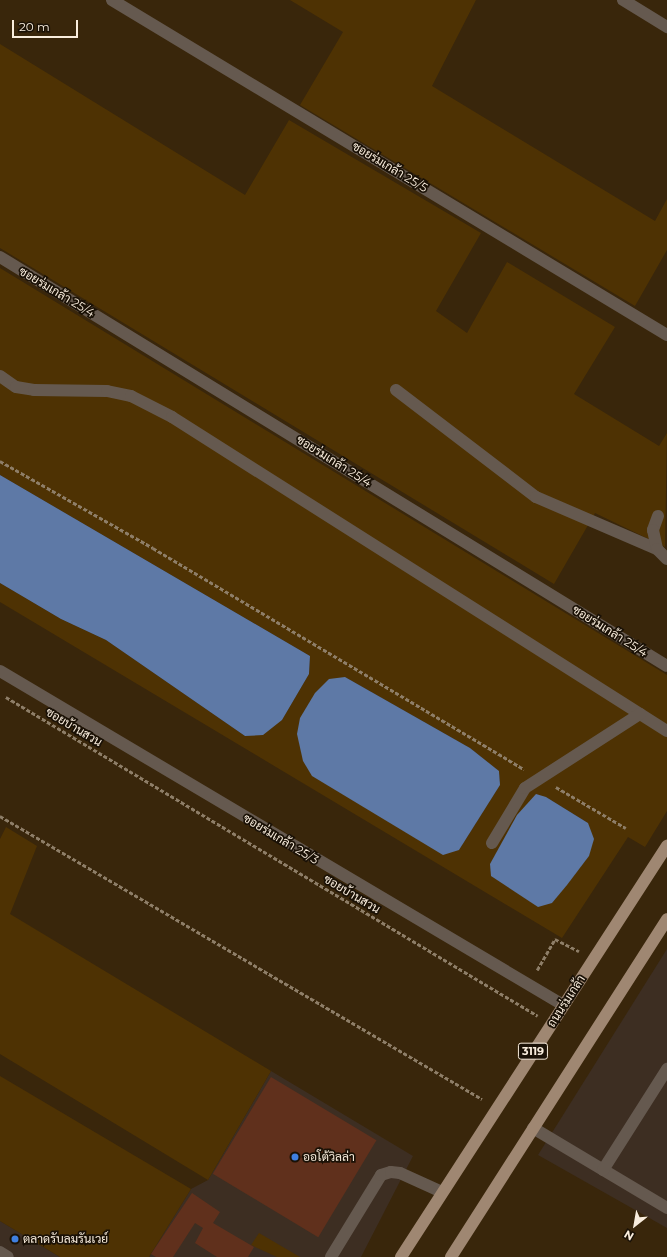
<!DOCTYPE html>
<html>
<head>
<meta charset="utf-8">
<style>
  body { margin:0 }
  #map { position:relative; width:667px; height:1257px; overflow:hidden; background:#39260b; font-family:Montserrat,Sarabun,sans-serif }
  div>[style] { position:absolute }
  [style*='--x'] { left:calc(var(--x)*1px); top:calc(var(--y)*1px); width:calc(var(--w)*1px); rotate:calc(var(--a)*1deg) }
  .commercial>* { inset:0; background:#3d2e22 }
  .green>* { inset:0; background:#4e3203 }
  .water>* { inset:0; background:#5e79a6 }
  .building>* { inset:0; background:#60301c; transform-origin:0 0 }
  .path>* { height:2.5px; margin-top:-1.25px; transform-origin:0; background:repeating-linear-gradient(90deg,#8e7e68 0 4px,transparent 0 6px) }
  .lane>* { height:12px; margin:-6px; padding:0 6px; transform-origin:6px; border-radius:6px; background:#65594f }
  .street>* { height:12px; margin:-6px; padding:0 6px; transform-origin:6px; border-radius:6px; background:#65594f }
  .primary>* { height:12px; margin:-6px; padding:0 6px; transform-origin:6px; border-radius:6px; background:#9f8772 }
  .dots>* { width:11px; height:11px; translate:-50% -50%; box-sizing:border-box; border:2px solid #1a1106; border-radius:50% }
  span { translate:-50% -50%; white-space:nowrap; text-align:center; line-height:1.15; -webkit-text-stroke:3.5px #1a1106; paint-order:stroke }
  .shield-label span { padding:1px 3px; background:#1a1106; border:1px solid; border-radius:3px; -webkit-text-stroke-width:0 }
  .shield-label { font-size:11px; color:#f9eddd; font-weight:700 }
  .street-label { font-size:12px; color:#f9eddd }
  .poi-label { font-size:12px; color:#f9eddd }
  .left { translate:0 -50%; text-align:left }
  .north { position:absolute; left:615px; top:1205px; width:40px; height:40px; -webkit-text-stroke:3px #1a1106; paint-order:stroke; rotate:211deg; font-size:11px; font-weight:700; line-height:16px; text-align:center; color:#f9eddd }
  .north::after { content:''; display:block; margin:auto; width:14px; height:18px; background:#f9eddd; clip-path:polygon(50% 0,100% 100%,50% 72%,0 100%) }
  .scale { position:absolute; left:12px; top:20px; width:66px; height:18px; box-sizing:border-box; border:2px solid #f9eddd; border-top:0; padding-left:5px; font-size:12px; line-height:14px; white-space:nowrap; color:#f9eddd; -webkit-text-stroke:3px #1a1106; paint-order:stroke }
</style>
</head>
<body>
<div id="map">
  <div class="commercial">
    <div style="clip-path:polygon(667px 949px,667px 1228px,538px 1155px)"></div>
    <div style="clip-path:polygon(271px 1071px,413px 1156px,361px 1257px,149px 1257px,191px 1189px,208px 1180px)"></div>
    <div style="clip-path:polygon(0 1221px,60px 1257px,0 1257px)"></div>
  </div>
  <div class="green">
    <div style="clip-path:polygon(290px 0,476px 0,432px 86px,655px 221px,667px 199px,667px 250px,635px 306px,300px 105px,343px 32px)"></div>
    <div style="clip-path:polygon(0 44px,245px 195px,289px 120px,481px 233px,436px 311px,467px 333px,507px 262px,615px 327px,574px 394px,659px 446px,667px 433px,665px 547px,595px 513px,554px 584px,0 248px)"></div>
    <div style="clip-path:polygon(evenodd,0 268px,667px 675px,667px 811px,645px 847px,628px 837px,562px 938px,0 602px,0 583px,61px 619px,106px 640px,245px 736px,282px 720px,309px 674px,310px 656px,0 475px,0 268px,345px 677px,470px 748px,499px 771px,500px 785px,459px 850px,345px 677px,0 268px,546px 797px,588px 823px,589px 856px,552px 903px,546px 797px)"></div>
    <div style="clip-path:polygon(6px 827px,37px 846px,10px 914px,271px 1071px,208px 1180px,0 1054px,0 839px)"></div>
    <div style="clip-path:polygon(0 1076px,191px 1189px,149px 1257px,60px 1257px,0 1221px)"></div>
    <div style="clip-path:polygon(259px 1233px,300px 1257px,277px 1257px,251px 1245px)"></div>
  </div>
  <div class="water">
    <div style="clip-path:polygon(0 475px,310px 656px,309px 674px,282px 720px,263px 735px,245px 736px,106px 640px,61px 619px,0 583px)"></div>
    <div style="clip-path:polygon(345px 677px,470px 748px,499px 771px,500px 785px,459px 850px,443px 855px,312px 776px,303px 761px,297px 734px,300px 718px,315px 693px,329px 679px)"></div>
    <div style="clip-path:polygon(536px 794px,546px 797px,588px 823px,594px 839px,589px 856px,567px 885px,552px 903px,538px 907px,491px 876px,490px 864px,517px 815px)"></div>
  </div>
  <div class="building">
    <div style="left:271px;top:1077px;width:123px;height:113px;rotate:31deg"></div>
    <div style="clip-path:polygon(192px 1193px,220px 1212px,213px 1223px,254px 1247px,248px 1257px,217px 1257px,195px 1243px,203px 1228px,195px 1223px,173px 1257px,156px 1257px,151px 1254px)"></div>
  </div>
  <div class="path">
    <div style="--x:0;--y:461;--w:176;--a:29.6"></div>
    <div style="--x:153;--y:548;--w:432;--a:30.8"></div>
    <div style="--x:6;--y:697;--w:620;--a:30.95"></div>
    <div style="--x:556;--y:787;--w:81;--a:30.4"></div>
    <div style="--x:0;--y:816;--w:559;--a:30.42"></div>
    <div style="--x:537;--y:970;--w:36;--a:-60"></div>
    <div style="--x:555;--y:939;--w:27;--a:27"></div>
  </div>
  <div class="lane">
    <div style="--x:0;--y:376;--w:19;--a:35"></div>
    <div style="--x:16;--y:387;--w:18;--a:9"></div>
    <div style="--x:34;--y:390;--w:73;--a:0.8"></div>
    <div style="--x:107;--y:391;--w:25;--a:12"></div>
    <div style="--x:131;--y:396;--w:46;--a:27.1"></div>
    <div style="--x:172;--y:417;--w:586;--a:32.39"></div>
    <div style="--x:396;--y:390;--w:176;--a:37.4"></div>
    <div style="--x:536;--y:497;--w:132;--a:23.3"></div>
    <div style="--x:658;--y:516;--w:15;--a:110"></div>
    <div style="--x:653;--y:530;--w:19;--a:78"></div>
    <div style="--x:657;--y:549;--w:14;--a:45"></div>
    <div style="--x:533;--y:1128;--w:156;--a:30.8"></div>
    <div style="--x:603;--y:1170;--w:120;--a:-57.6"></div>
    <div style="--x:0;--y:1252;--w:9;--a:32"></div>
    <div style="--x:331;--y:1257;--w:96;--a:-58.6"></div>
    <div style="--x:381;--y:1175;--w:10;--a:-17"></div>
    <div style="--x:391;--y:1172;--w:9;--a:6"></div>
    <div style="--x:400;--y:1173;--w:46;--a:24.3"></div>
  </div>
  <div class="street">
    <div style="--x:112;--y:0;--w:648;--a:31.12"></div>
    <div style="--x:623;--y:0;--w:52;--a:31.5"></div>
    <div style="--x:0;--y:257;--w:782;--a:31.52"></div>
    <div style="--x:0;--y:671;--w:655;--a:30.68"></div>
    <div style="--x:492;--y:843;--w:64;--a:-59"></div>
    <div style="--x:525;--y:788;--w:137;--a:-32.8"></div>
  </div>
  <div class="primary">
    <div style="--x:401;--y:1257;--w:490;--a:-57.1"></div>
    <div style="--x:451;--y:1257;--w:401;--a:-57.4"></div>
  </div>
  <div class="dots">
    <div style="left:295px;top:1157px;background:#3f7fe0"></div>
    <div style="left:15px;top:1239px;background:#3f7fe0"></div>
  </div>
  <div class="shield-label">
    <span style="left:533px;top:1051px">3119</span>
  </div>
  <div class="street-label">
    <span style="left:390px;top:167px;rotate:31deg">ซอยร่มเกล้า 25/5</span>
    <span style="left:57px;top:292px;rotate:31deg">ซอยร่มเกล้า 25/4</span>
    <span style="left:334px;top:461px;rotate:32deg">ซอยร่มเกล้า 25/4</span>
    <span style="left:610px;top:631px;rotate:32deg">ซอยร่มเกล้า 25/4</span>
    <span style="left:74px;top:727px;rotate:31deg">ซอยบ้านสวน</span>
    <span style="left:281px;top:839px;rotate:31deg">ซอยร่มเกล้า 25/3</span>
    <span style="left:352px;top:894px;rotate:31deg">ซอยบ้านสวน</span>
    <span style="left:566px;top:1001px;rotate:-57deg">ถนนร่มเกล้า</span>
  </div>
  <div class="poi-label">
    <span class="left" style="left:303px;top:1157px">ออโต้วิลล่า</span>
    <span class="left" style="left:23px;top:1239px">ตลาดรับลมรันเวย์</span>
  </div>
  <div class="north">N</div>
  <div class="scale">20 m</div>
</div>
</body>
</html>
